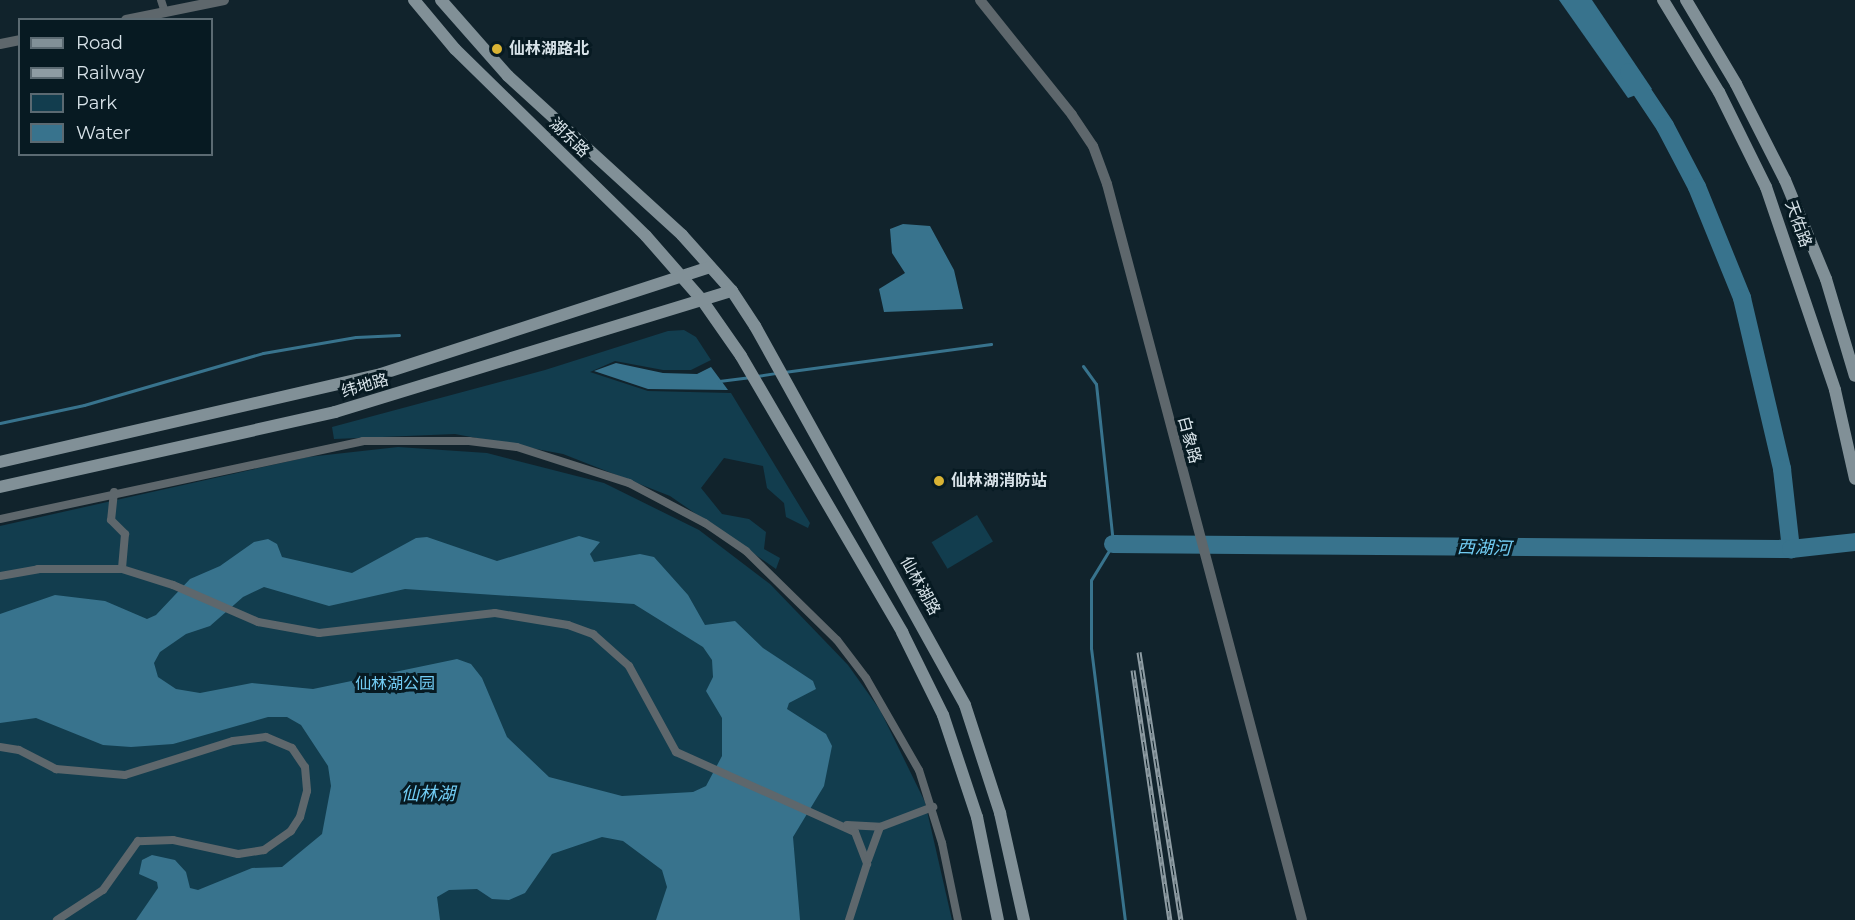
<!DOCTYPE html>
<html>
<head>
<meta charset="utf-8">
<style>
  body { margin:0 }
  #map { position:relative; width:1855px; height:920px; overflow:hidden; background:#11232c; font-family:Montserrat,"Noto Sans SC",sans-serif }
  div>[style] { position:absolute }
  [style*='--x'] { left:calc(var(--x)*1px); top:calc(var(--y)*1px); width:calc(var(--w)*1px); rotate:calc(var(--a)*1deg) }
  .green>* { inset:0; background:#123d4e; transform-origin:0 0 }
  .water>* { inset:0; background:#38738d }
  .stream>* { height:3px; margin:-1.5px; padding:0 1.5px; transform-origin:1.5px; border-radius:1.5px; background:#38738d }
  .river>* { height:18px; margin:-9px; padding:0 9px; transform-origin:9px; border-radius:9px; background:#38738d }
  .minor>* { height:8px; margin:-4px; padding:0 4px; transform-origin:4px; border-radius:4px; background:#5e676c }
  .tertiary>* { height:10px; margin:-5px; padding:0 5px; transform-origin:5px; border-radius:5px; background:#5e676c }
  .secondary>* { height:12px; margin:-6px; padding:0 6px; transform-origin:6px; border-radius:6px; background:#819097 }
  .rail>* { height:5px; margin-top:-2.5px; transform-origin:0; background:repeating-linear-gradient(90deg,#071a22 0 9px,#8e9ca3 0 18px); box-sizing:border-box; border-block:2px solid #8e9ca3 }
  .dots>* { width:16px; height:16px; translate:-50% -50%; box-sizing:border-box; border:3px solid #071a22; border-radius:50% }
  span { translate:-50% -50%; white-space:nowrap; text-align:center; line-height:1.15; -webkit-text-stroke:6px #071a22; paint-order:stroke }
  .poi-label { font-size:16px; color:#d8e3e9; font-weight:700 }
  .left { translate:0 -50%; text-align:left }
  .street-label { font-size:16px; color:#d8e3e9 }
  .park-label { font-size:16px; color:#73cdf5 }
  .water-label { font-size:18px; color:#71ccf3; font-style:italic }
  .legend { position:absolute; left:18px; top:18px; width:195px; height:138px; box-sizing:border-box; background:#071a22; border:2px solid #5b6a72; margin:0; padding:8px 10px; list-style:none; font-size:18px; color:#d8e3e9 }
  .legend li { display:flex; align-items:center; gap:12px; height:30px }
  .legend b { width:30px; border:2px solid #5b6a72 }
</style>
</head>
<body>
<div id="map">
  <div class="green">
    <div style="clip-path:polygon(684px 330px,696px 337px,711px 360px,691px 370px,663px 370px,615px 361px,590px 372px,648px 391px,731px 393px,810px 523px,808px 528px,786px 517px,784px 503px,767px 488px,763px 466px,724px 458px,701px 488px,722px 514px,749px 519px,766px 532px,764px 549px,780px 558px,776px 569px,670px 496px,563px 454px,455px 434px,334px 439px,332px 427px,545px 370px,668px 331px)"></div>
    <div style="clip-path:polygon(398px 447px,487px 453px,604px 483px,699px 530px,770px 584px,848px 665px,880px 710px,925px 802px,952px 920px,0 920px,0 526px,308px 457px)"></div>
    <div style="left:977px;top:515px;width:31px;height:53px;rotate:59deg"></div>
  </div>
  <div class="water">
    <div style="clip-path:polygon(1559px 0,1592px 0,1652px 89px,1628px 98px)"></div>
    <div style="clip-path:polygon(903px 224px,930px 226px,954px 270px,963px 309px,884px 312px,879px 289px,905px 273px,892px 253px,890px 229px)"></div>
    <div style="clip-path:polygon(616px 363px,663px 373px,697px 374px,711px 367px,728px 390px,648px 389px,594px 371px)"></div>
    <div style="clip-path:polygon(evenodd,579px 536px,600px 542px,590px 554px,594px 562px,640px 554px,654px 557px,688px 595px,705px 625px,735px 621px,763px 648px,813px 681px,816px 689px,789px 703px,787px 709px,826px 734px,832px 746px,824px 786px,793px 837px,800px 920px,656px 920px,667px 887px,662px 870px,623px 841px,602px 837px,552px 854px,525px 893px,509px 900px,492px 899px,477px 889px,449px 890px,437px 897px,440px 920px,136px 920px,158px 888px,157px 882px,139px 874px,142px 860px,152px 855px,175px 860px,186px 872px,190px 888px,198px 890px,252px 868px,282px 867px,322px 834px,331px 786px,328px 766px,301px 725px,287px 717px,268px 717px,173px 744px,131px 747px,103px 745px,36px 718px,0 723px,0 614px,55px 595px,105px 601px,147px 619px,156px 615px,190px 579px,220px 566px,254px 542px,268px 539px,277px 544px,282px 557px,352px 573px,416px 538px,427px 537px,497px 561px,579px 536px,264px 587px,329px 606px,405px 589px,634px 604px,703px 647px,712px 660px,713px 677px,706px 691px,722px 718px,722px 756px,706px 786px,693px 792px,622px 796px,549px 777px,507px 737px,482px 678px,471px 664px,457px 659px,313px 689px,252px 683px,200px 693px,176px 689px,158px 677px,154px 663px,160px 652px,186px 634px,210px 626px,243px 597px,264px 587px)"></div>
  </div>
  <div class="stream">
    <div style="--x:1083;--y:366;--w:22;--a:54"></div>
    <div style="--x:1096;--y:384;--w:161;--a:83.9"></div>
    <div style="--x:1113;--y:544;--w:42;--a:121.4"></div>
    <div style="--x:1091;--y:580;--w:68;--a:90"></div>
    <div style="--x:1091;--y:648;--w:274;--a:82.9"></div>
    <div style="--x:784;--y:372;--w:209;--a:-7.7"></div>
    <div style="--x:757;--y:376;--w:20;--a:-9"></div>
    <div style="--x:719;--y:381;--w:32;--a:-7"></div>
    <div style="--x:0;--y:423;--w:86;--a:-12.1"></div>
    <div style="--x:84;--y:405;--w:186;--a:-16.2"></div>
    <div style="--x:263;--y:353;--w:94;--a:-9.8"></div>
    <div style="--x:356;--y:337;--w:43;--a:-2.7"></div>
  </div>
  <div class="river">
    <div style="--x:1629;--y:72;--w:65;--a:56.3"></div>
    <div style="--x:1665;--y:126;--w:69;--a:62.3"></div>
    <div style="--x:1697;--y:187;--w:120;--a:67.9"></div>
    <div style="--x:1742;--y:298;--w:176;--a:76.8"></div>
    <div style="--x:1782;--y:469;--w:81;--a:83.6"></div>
    <div style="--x:1113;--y:544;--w:678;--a:0.42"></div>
    <div style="--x:1791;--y:549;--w:64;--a:-6.2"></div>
  </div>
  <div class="minor">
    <div style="--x:161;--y:0;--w:13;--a:72"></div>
    <div style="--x:114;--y:492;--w:28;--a:96"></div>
    <div style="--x:111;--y:520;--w:20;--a:45"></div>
    <div style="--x:125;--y:534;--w:35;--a:95"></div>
    <div style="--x:0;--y:519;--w:371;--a:-12.1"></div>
    <div style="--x:363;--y:441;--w:106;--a:0"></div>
    <div style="--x:469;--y:441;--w:48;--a:7.1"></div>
    <div style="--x:517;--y:447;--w:118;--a:17.8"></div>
    <div style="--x:629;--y:483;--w:86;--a:27.8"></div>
    <div style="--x:705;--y:523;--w:50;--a:34.3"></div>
    <div style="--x:746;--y:551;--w:127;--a:44.4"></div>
    <div style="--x:837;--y:640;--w:48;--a:52.7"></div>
    <div style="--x:866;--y:678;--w:106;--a:60.1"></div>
    <div style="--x:919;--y:770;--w:77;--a:72.5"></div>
    <div style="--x:942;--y:843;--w:79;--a:78.3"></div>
    <div style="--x:0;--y:576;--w:39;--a:-10"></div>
    <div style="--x:38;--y:569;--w:84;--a:0"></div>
    <div style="--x:122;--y:569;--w:53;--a:17.4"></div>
    <div style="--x:173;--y:585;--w:93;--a:23.5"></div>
    <div style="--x:258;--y:622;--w:62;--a:10.2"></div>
    <div style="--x:319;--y:633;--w:177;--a:-6.5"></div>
    <div style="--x:495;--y:613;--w:74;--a:9.3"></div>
    <div style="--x:568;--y:625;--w:27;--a:20"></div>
    <div style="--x:593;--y:634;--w:48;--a:41.6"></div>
    <div style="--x:629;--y:666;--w:98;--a:61.3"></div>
    <div style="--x:676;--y:752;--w:196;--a:24.1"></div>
    <div style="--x:855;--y:832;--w:34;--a:69"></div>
    <div style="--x:867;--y:864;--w:59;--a:107.8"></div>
    <div style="--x:0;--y:747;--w:19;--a:9"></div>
    <div style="--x:19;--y:750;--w:42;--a:27.2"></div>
    <div style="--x:56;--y:769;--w:69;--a:5"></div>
    <div style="--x:125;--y:775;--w:113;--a:-17.5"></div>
    <div style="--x:233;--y:741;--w:33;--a:-7"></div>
    <div style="--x:266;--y:737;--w:28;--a:23"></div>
    <div style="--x:292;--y:748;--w:23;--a:56"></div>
    <div style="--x:305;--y:767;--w:24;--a:85"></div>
    <div style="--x:307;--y:791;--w:27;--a:105"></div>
    <div style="--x:300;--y:817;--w:17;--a:123"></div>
    <div style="--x:291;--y:831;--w:33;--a:145"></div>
    <div style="--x:264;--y:850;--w:26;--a:171"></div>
    <div style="--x:238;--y:854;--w:66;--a:-167.8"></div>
    <div style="--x:173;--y:840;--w:35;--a:178"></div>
    <div style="--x:138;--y:841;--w:60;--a:125.5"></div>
    <div style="--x:103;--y:890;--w:55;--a:146.9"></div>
    <div style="--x:847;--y:825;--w:33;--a:3"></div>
    <div style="--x:880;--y:827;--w:57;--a:-20.7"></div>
    <div style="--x:868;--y:860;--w:35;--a:-70"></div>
  </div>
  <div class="tertiary">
    <div style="--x:980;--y:0;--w:147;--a:51.3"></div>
    <div style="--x:1072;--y:115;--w:37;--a:56"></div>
    <div style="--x:1093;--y:146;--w:40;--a:69.8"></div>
    <div style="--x:1107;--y:184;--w:761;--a:75.16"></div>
    <div style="--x:126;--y:20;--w:100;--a:-11.5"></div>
    <div style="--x:0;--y:44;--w:20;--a:-11"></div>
  </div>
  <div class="secondary">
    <div style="--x:414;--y:0;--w:64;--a:50.1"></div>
    <div style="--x:455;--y:49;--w:267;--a:44.4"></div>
    <div style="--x:646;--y:236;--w:85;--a:48.8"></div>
    <div style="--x:702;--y:300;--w:68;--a:55.1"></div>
    <div style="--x:741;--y:356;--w:320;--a:59.7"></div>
    <div style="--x:902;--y:632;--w:93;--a:63.7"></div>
    <div style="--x:943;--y:715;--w:108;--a:71.6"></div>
    <div style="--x:977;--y:817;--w:105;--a:78.5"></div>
    <div style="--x:441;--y:0;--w:101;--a:48.6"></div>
    <div style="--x:508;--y:76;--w:236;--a:42.4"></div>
    <div style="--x:682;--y:235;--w:75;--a:48.2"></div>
    <div style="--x:732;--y:291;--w:42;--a:56.7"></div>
    <div style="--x:755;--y:326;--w:433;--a:61"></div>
    <div style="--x:965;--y:705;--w:114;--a:72"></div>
    <div style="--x:1000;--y:813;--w:110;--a:77.4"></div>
    <div style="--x:1663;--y:0;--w:108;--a:58.7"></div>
    <div style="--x:1719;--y:92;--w:106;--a:63.7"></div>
    <div style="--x:1766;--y:187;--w:214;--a:71.2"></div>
    <div style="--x:1835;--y:390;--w:91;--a:77.3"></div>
    <div style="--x:1686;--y:0;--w:98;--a:59.2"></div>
    <div style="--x:1736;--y:84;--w:108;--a:63"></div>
    <div style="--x:1785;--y:180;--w:107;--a:67.5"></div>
    <div style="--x:1826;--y:279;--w:101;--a:73.4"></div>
    <div style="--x:0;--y:462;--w:391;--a:-13"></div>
    <div style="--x:381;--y:374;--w:346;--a:-18"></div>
    <div style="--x:0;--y:487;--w:343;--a:-12.6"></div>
    <div style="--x:335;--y:412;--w:415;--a:-17"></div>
  </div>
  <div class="rail">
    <div style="--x:1139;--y:652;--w:271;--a:81.1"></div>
    <div style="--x:1133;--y:670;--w:253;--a:81.6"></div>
  </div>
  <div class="dots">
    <div style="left:497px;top:49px;background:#d9b334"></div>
    <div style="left:939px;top:481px;background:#d9b334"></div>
  </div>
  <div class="poi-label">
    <span class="left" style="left:509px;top:49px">仙林湖路北</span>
    <span class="left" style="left:951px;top:481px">仙林湖消防站</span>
  </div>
  <div class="street-label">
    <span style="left:569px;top:138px;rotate:44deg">湖东路</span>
    <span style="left:1798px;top:224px;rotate:70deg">天佑路</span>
    <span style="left:365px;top:386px;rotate:-16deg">纬地路</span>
    <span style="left:1189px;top:440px;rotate:75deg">白象路</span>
    <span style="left:920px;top:586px;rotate:61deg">仙林湖路</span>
  </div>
  <div class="park-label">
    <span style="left:395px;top:684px">仙林湖公园</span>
  </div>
  <div class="water-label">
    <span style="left:1484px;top:548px;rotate:2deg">西湖河</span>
    <span style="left:428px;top:794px">仙林湖</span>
  </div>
  <ul class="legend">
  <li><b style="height:8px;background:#819097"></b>Road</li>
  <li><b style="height:8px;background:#8e9ca3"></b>Railway</li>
  <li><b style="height:16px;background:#123d4e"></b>Park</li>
  <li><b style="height:16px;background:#38738d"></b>Water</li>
  </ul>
</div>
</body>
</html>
